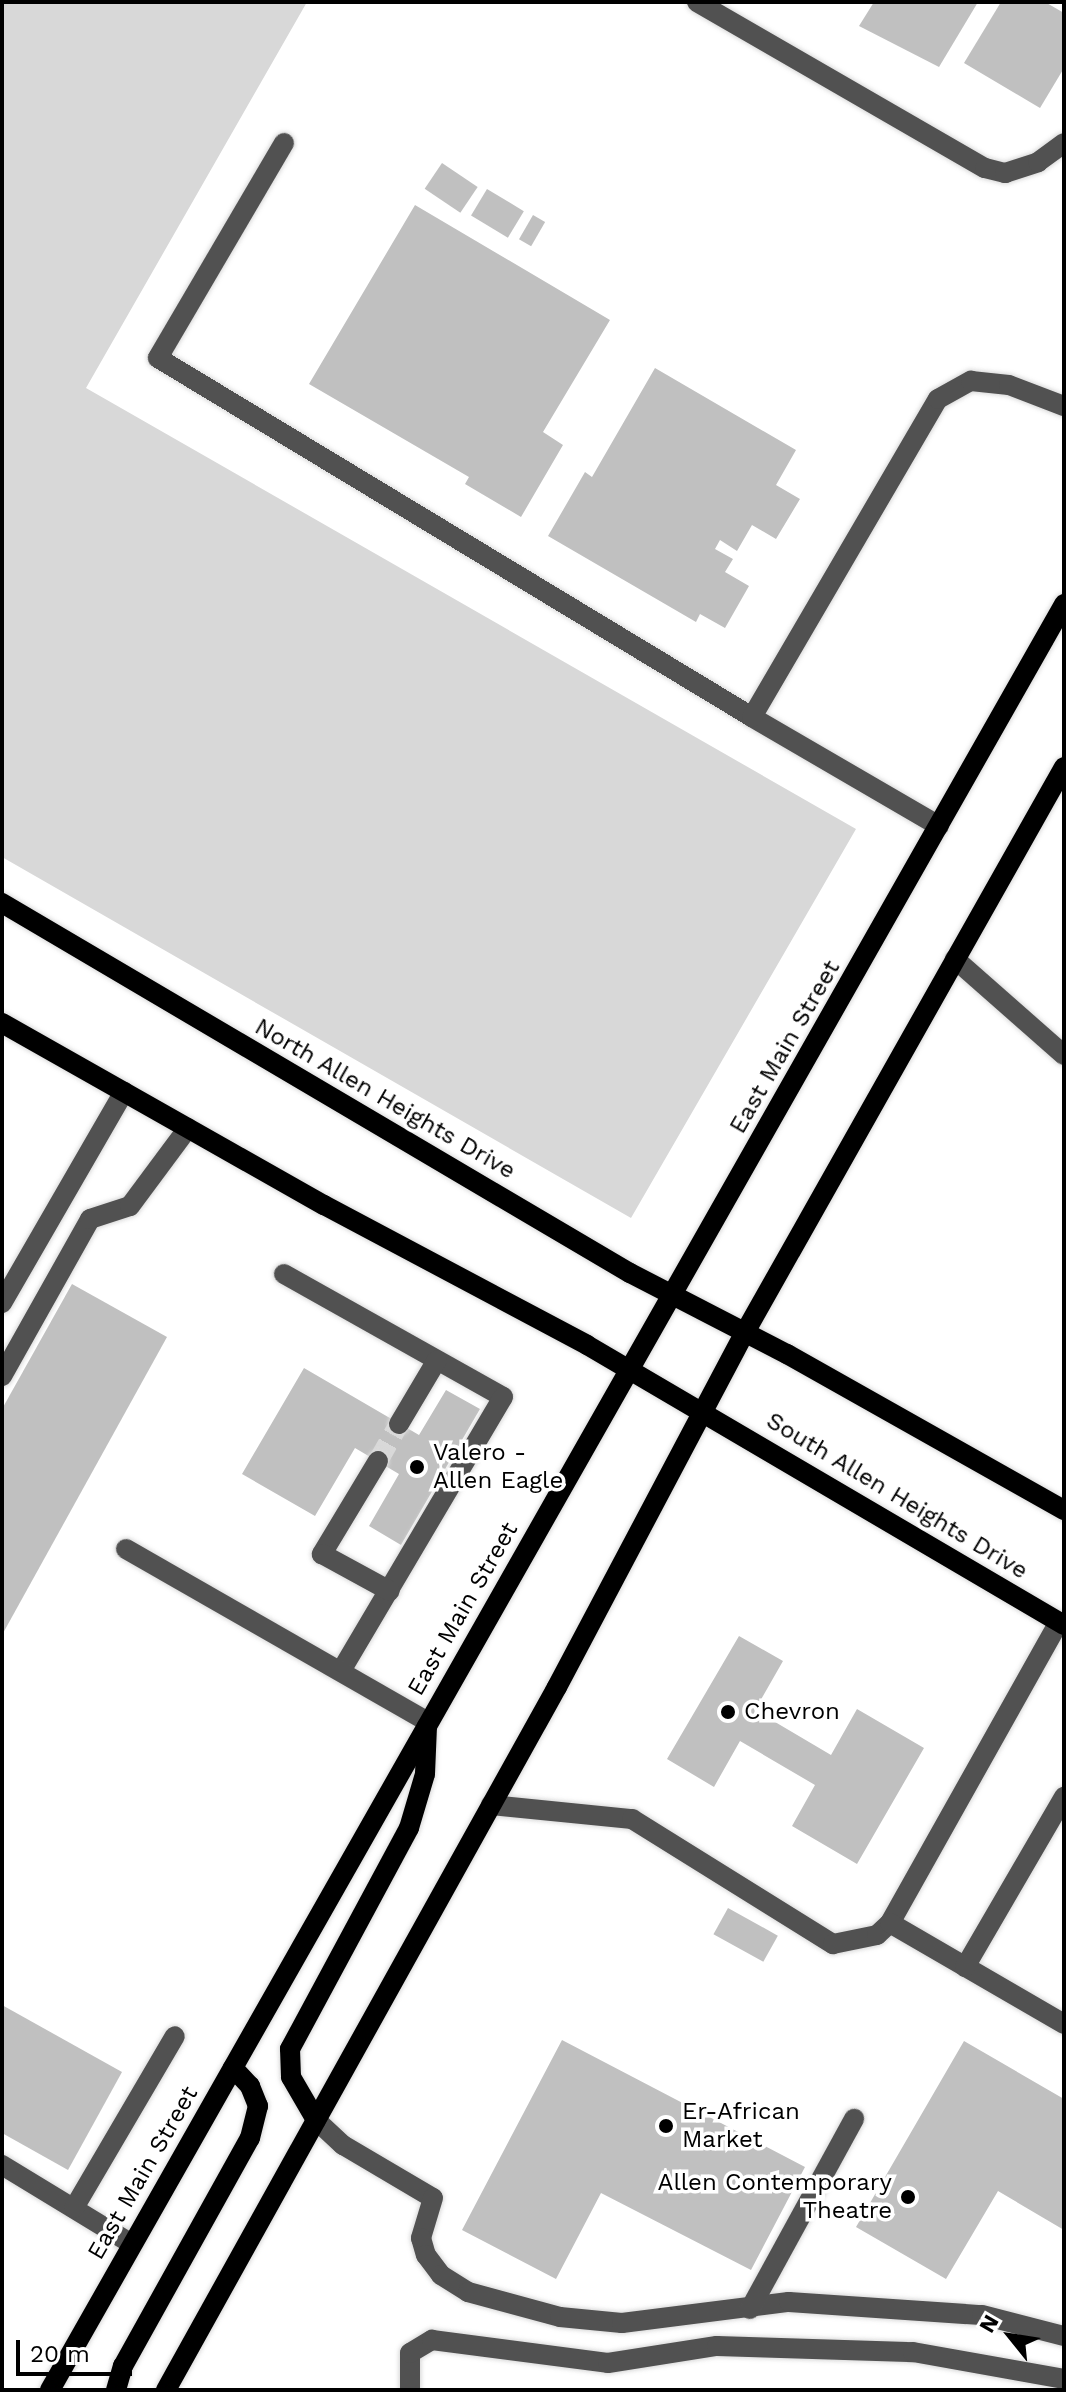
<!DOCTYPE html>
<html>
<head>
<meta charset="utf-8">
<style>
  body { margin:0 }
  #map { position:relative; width:1066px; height:2392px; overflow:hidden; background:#fff; font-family:"Work Sans",sans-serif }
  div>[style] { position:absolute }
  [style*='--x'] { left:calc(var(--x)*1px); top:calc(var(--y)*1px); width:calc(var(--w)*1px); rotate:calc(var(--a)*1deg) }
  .green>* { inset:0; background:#d8d8d8 }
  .building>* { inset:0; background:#c0c0c0; transform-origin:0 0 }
  .minor-tunnel>* { height:20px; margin-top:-10px; transform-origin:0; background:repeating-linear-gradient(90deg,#d9d9d9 0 20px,transparent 0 30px) }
  .roads { filter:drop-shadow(0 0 2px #dbdbdb) drop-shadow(0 0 2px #dbdbdb) }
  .minor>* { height:20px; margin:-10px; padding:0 10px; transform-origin:10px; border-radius:10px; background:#515151 }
  .major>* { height:20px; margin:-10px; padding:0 10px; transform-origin:10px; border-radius:10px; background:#000 }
  .dots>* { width:22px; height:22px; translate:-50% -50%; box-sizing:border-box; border:4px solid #fff; border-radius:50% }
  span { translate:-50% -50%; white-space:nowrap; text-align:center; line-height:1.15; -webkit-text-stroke:7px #fff; paint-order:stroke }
  .street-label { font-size:24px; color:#000 }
  .poi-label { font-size:24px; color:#000 }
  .left { translate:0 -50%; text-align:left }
  .right { translate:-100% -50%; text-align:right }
  .frame { position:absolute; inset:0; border:4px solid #000; pointer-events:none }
  .north { position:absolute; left:970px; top:2296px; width:80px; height:80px; -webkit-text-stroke:6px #fff; paint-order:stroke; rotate:300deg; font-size:22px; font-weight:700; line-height:32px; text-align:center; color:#000 }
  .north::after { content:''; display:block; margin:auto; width:28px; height:36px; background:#000; clip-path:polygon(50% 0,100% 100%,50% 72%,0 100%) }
  .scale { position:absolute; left:16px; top:2340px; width:116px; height:36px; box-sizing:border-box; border:4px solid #000; border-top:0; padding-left:10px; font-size:24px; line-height:28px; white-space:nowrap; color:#000; -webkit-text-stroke:6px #fff; paint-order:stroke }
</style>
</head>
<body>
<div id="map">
  <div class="green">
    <div style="clip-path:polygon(2px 2px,307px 2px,86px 388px,856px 829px,631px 1218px,2px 857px)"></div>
  </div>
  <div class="building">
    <div style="clip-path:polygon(874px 2px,978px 2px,939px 67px,859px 26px)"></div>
    <div style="clip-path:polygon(1001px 2px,1045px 2px,1064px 13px,1064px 68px,1040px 108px,964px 63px)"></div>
    <div style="left:442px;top:163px;width:43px;height:31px;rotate:34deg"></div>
    <div style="left:487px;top:189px;width:43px;height:31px;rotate:31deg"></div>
    <div style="clip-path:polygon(415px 205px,610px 320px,543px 432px,563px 445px,521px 517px,465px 484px,469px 477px,309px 384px)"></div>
    <div style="left:533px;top:215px;width:14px;height:28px;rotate:30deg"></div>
    <div style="clip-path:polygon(655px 368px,796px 450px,776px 485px,800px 499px,776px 539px,752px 525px,737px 551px,720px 540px,715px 549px,733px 559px,725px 572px,749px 586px,725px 628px,700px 614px,696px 622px,548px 536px,585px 472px,592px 477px)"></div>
    <div style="clip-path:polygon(72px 1284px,167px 1337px,2px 1635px,2px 1409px)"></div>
    <div style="clip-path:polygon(304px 1368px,419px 1435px,446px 1390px,480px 1409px,401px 1545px,369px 1526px,399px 1474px,355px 1448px,315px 1516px,242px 1474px)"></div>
    <div style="clip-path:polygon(739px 1636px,783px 1661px,755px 1710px,831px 1755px,857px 1709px,924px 1748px,857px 1864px,792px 1826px,815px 1785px,740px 1741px,714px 1787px,667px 1759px)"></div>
    <div style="left:728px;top:1908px;width:57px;height:30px;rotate:29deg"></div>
    <div style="clip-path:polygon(2px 2005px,122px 2072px,68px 2170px,2px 2133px)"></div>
    <div style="clip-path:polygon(562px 2040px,805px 2167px,751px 2270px,601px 2193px,556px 2279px,462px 2230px)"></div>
    <div style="clip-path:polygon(964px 2041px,1064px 2099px,1064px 2230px,998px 2191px,946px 2279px,856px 2227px)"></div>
  </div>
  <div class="minor-tunnel">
    <div style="--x:378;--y:1461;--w:43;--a:-60.4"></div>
  </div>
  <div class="roads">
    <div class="minor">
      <div style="--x:697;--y:2;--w:332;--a:30"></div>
      <div style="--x:985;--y:168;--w:21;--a:14"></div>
      <div style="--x:1005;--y:173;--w:35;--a:-18"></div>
      <div style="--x:1038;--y:162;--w:32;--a:-36"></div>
      <div style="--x:284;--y:143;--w:249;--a:120.4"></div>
      <div style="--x:158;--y:358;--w:694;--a:31.15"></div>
      <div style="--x:939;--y:826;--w:216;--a:-149.8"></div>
      <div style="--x:752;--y:717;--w:368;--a:-59.7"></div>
      <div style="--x:938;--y:399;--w:38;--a:-29"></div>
      <div style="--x:971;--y:381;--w:38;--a:6"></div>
      <div style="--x:1009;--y:385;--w:59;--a:20.9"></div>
      <div style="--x:955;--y:959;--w:145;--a:41.4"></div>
      <div style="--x:284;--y:1274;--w:251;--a:29.3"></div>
      <div style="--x:503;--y:1397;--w:318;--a:120.6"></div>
      <div style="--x:2;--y:1303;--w:244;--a:-60"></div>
      <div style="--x:2;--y:1376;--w:180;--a:-60.7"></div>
      <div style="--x:90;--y:1219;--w:42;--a:-18"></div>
      <div style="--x:130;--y:1206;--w:97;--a:-53.4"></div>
      <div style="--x:399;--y:1424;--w:74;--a:-59.3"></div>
      <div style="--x:378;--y:1461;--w:109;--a:121.1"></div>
      <div style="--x:322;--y:1554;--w:77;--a:28.6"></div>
      <div style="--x:126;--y:1549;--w:348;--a:29.8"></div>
      <div style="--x:491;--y:1805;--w:142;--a:5.7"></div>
      <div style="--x:632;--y:1819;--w:237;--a:31.9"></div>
      <div style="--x:833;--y:1944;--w:45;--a:-11.6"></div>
      <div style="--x:877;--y:1935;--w:18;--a:-43"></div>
      <div style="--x:890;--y:1923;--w:345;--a:-60.7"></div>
      <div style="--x:890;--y:1923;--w:201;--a:30.1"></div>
      <div style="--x:965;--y:1967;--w:197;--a:-59.8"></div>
      <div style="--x:316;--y:2120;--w:37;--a:43"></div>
      <div style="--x:343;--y:2145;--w:104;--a:30.5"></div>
      <div style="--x:433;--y:2198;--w:42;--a:106.7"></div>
      <div style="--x:421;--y:2238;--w:18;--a:74"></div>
      <div style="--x:426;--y:2255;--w:25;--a:53"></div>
      <div style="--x:441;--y:2275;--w:32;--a:32"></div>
      <div style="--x:468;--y:2292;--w:95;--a:15.2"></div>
      <div style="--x:560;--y:2317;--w:62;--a:5.5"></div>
      <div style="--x:622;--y:2323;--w:168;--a:-7.2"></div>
      <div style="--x:789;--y:2302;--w:193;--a:3.9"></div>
      <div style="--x:982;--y:2315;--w:85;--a:14.4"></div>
      <div style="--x:2;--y:2165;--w:152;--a:31.3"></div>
      <div style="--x:74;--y:2208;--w:199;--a:-59.6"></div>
      <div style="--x:750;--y:2309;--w:217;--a:-61.3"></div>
      <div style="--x:410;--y:2390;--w:37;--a:-90"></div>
      <div style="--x:410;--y:2353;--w:26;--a:-31"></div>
      <div style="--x:432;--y:2340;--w:177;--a:7.4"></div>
      <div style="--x:608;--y:2363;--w:110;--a:-8.9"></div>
      <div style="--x:717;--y:2346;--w:196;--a:1.8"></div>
      <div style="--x:913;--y:2352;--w:153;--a:10.1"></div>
    </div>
    <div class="major">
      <div style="--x:2;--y:903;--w:729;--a:30.51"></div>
      <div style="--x:630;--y:1273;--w:177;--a:27.3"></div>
      <div style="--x:787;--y:1354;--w:318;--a:29.4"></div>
      <div style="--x:2;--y:1023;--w:370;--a:29.5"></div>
      <div style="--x:324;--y:1205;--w:298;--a:28"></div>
      <div style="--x:587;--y:1345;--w:553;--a:30.41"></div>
      <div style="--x:316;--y:2120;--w:50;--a:-120.2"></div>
      <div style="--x:291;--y:2077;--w:28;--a:-92"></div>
      <div style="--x:290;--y:2049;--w:251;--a:-61.7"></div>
      <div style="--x:409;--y:1828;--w:56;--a:-73.5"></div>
      <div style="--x:425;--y:1774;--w:48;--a:-87.6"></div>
      <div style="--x:50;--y:2390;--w:2054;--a:-60.41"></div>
      <div style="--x:116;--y:2390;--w:25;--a:-74"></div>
      <div style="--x:123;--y:2366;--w:261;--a:-60.9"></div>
      <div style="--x:250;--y:2138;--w:33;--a:-76"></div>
      <div style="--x:258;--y:2106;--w:22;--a:-112"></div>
      <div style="--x:250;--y:2086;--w:25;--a:-133"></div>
      <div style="--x:166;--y:2390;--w:804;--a:-60.92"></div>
      <div style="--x:557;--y:1687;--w:399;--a:-62.1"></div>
      <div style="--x:744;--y:1334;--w:651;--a:-60.56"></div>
    </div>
  </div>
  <div class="dots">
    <div style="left:417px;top:1467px;background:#000"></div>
    <div style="left:728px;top:1712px;background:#000"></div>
    <div style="left:666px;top:2126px;background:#000"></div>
    <div style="left:908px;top:2197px;background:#000"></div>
  </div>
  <div class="street-label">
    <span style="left:785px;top:1047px;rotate:-60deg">East Main Street</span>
    <span style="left:385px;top:1099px;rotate:30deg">North Allen Heights Drive</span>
    <span style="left:897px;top:1496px;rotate:31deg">South Allen Heights Drive</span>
    <span style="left:463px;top:1609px;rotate:-60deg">East Main Street</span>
    <span style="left:143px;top:2173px;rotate:-60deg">East Main Street</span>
  </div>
  <div class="poi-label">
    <span class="left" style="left:433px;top:1467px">Valero -<br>Allen Eagle</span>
    <span class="left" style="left:744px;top:1712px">Chevron</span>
    <span class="left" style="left:682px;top:2126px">Er-African<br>Market</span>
    <span class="right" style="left:892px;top:2197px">Allen Contemporary<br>Theatre</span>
  </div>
  <div class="frame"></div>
  <div class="north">N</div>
  <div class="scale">20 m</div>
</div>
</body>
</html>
